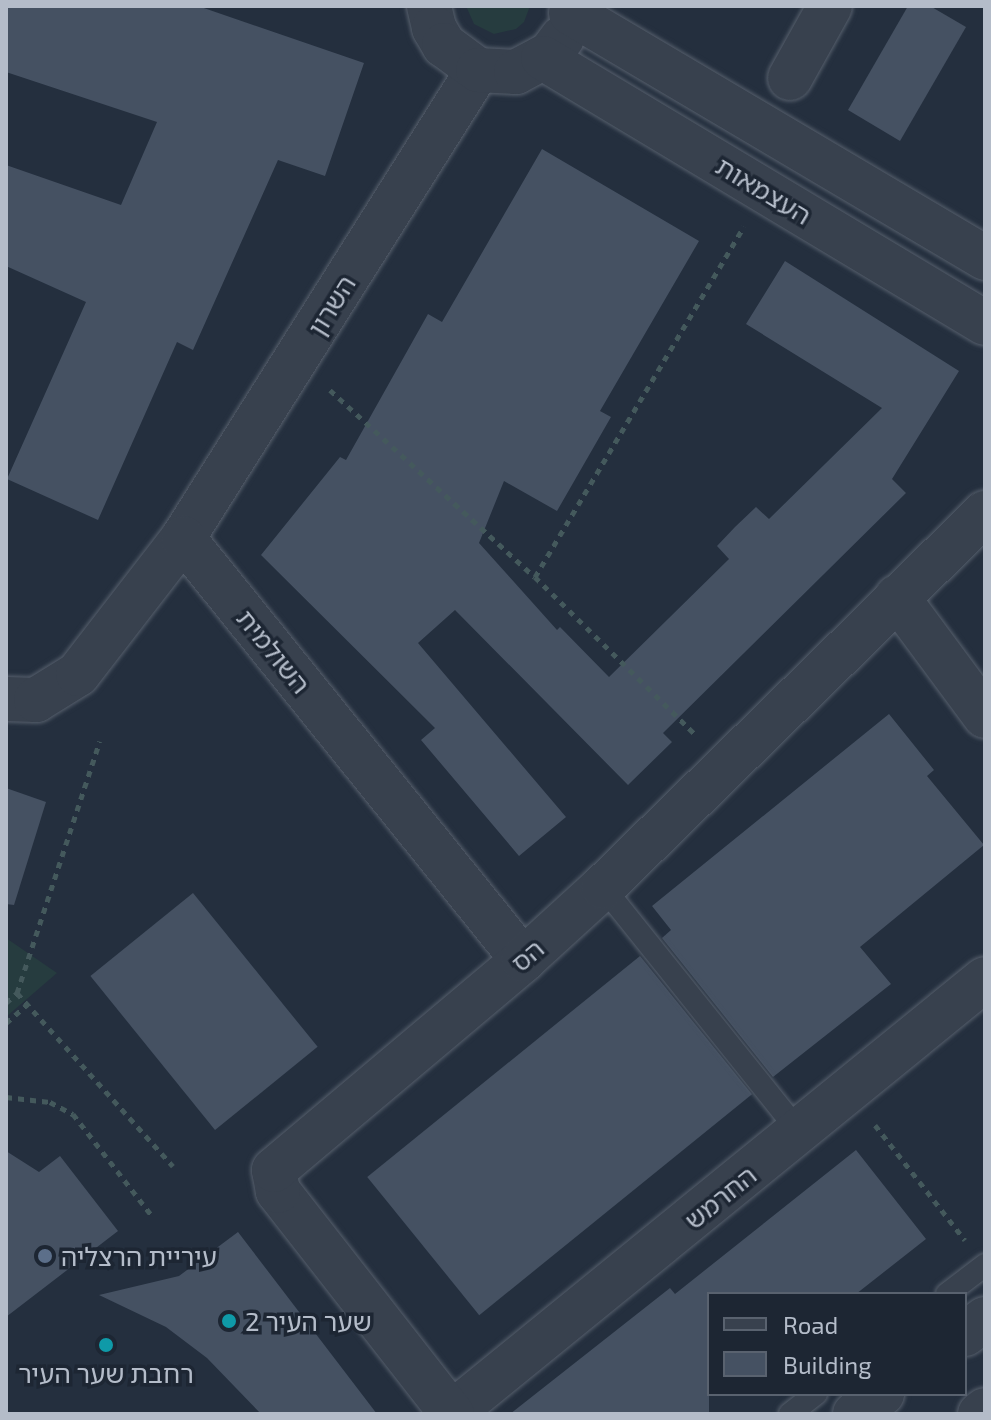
<!DOCTYPE html>
<html>
<head>
<meta charset="utf-8">
<style>
  body { margin:0 }
  #map { position:relative; width:991px; height:1420px; overflow:hidden; background:#242f3e; font-family:"Exo 2","Noto Sans Hebrew",sans-serif }
  div>[style] { position:absolute }
  [style*='--x'] { left:calc(var(--x)*1px); top:calc(var(--y)*1px); width:calc(var(--w)*1px); rotate:calc(var(--a)*1deg) }
  .green>* { inset:0; background:#263c3f }
  .building>* { inset:0; background:#455162; transform-origin:0 0 }
  .path>* { height:5px; margin-top:-2.5px; transform-origin:0; background:repeating-linear-gradient(90deg,#44595c 0 6px,transparent 0 12px) }
  .roads { filter:drop-shadow(0 0 2px #565f6c) drop-shadow(0 0 2px #565f6c) }
  .service>* { height:22px; margin:-11px; padding:0 11px; transform-origin:11px; border-radius:11px; background:#38414e }
  .minor>* { height:44px; margin:-22px; padding:0 22px; transform-origin:22px; border-radius:22px; background:#38414e }
  .tertiary>* { height:44px; margin:-22px; padding:0 22px; transform-origin:22px; border-radius:22px; background:#38414e }
  .dots>* { width:22px; height:22px; translate:-50% -50%; box-sizing:border-box; border:4px solid #1d2633; border-radius:50% }
  span { translate:-50% -50%; white-space:nowrap; text-align:center; line-height:1.15; -webkit-text-stroke:7px #1d2633; paint-order:stroke }
  .street-label { font-size:26px; color:#b4bcc9 }
  .poi-label { font-size:26px; color:#b4bcc9 }
  .left { translate:0 -50%; text-align:left }
  .frame { position:absolute; inset:0; border:8px solid #b4bcc9; pointer-events:none }
  .legend { position:absolute; left:707px; top:1292px; width:260px; height:104px; box-sizing:border-box; background:#1d2633; border:2px solid #59626f; margin:0; padding:10px 14px; list-style:none; font-size:24px; color:#b4bcc9 }
  .legend li { display:flex; align-items:center; gap:16px; height:40px }
  .legend b { width:40px; border:2px solid #59626f }
</style>
</head>
<body>
<div id="map">
  <div class="green">
    <div style="clip-path:polygon(466px 6px,530px 6px,524px 22px,516px 29px,494px 34px,474px 24px)"></div>
    <div style="clip-path:polygon(6px 938px,57px 973px,6px 1017px)"></div>
  </div>
  <div class="building">
    <div style="clip-path:polygon(6px 6px,198px 6px,364px 63px,325px 176px,278px 160px,193px 350px,177px 342px,98px 520px,7px 479px,86px 302px,6px 266px,6px 165px,121px 205px,157px 122px,6px 72px)"></div>
    <div style="clip-path:polygon(908px 6px,930px 6px,966px 27px,900px 141px,848px 110px)"></div>
    <div style="clip-path:polygon(542px 149px,699px 241px,600px 411px,611px 417px,557px 511px,504px 481px,479px 543px,557px 630px,560px 627px,609px 677px,729px 559px,717px 546px,735px 527px,756px 507px,769px 519px,882px 408px,746px 324px,785px 261px,959px 371px,892px 479px,906px 493px,663px 733px,672px 742px,628px 785px,455px 610px,418px 643px,566px 817px,519px 856px,421px 740px,435px 728px,261px 555px,340px 457px,346px 460px,428px 314px,442px 322px)"></div>
    <div style="clip-path:polygon(889px 714px,934px 770px,927px 776px,984px 845px,860px 947px,891px 984px,773px 1077px,662px 938px,671px 930px,652px 906px)"></div>
    <div style="clip-path:polygon(6px 788px,46px 802px,14px 905px,6px 904px)"></div>
    <div style="left:193px;top:893px;width:198px;height:132px;rotate:51deg"></div>
    <div style="left:640px;top:956px;width:178px;height:351px;rotate:51deg"></div>
    <div style="clip-path:polygon(856px 1150px,926px 1239px,856px 1294px,709px 1294px,709px 1414px,510px 1414px,670px 1288px,675px 1294px)"></div>
    <div style="clip-path:polygon(6px 1151px,39px 1172px,60px 1156px,118px 1231px,6px 1317px)"></div>
    <div style="clip-path:polygon(238px 1232px,377px 1414px,261px 1414px,207px 1358px,166px 1327px,99px 1295px,179px 1276px)"></div>
  </div>
  <div class="path">
    <div style="--x:330;--y:390;--w:277;--a:42.4"></div>
    <div style="--x:535;--y:577;--w:224;--a:44.5"></div>
    <div style="--x:535;--y:577;--w:408;--a:-59.2"></div>
    <div style="--x:17;--y:993;--w:233;--a:48"></div>
    <div style="--x:6;--y:1003;--w:15;--a:-42"></div>
    <div style="--x:17;--y:993;--w:265;--a:-71.8"></div>
    <div style="--x:6;--y:1023;--w:29;--a:-41"></div>
    <div style="--x:6;--y:1097;--w:44;--a:6.5"></div>
    <div style="--x:50;--y:1102;--w:26;--a:28"></div>
    <div style="--x:73;--y:1114;--w:130;--a:52.2"></div>
    <div style="--x:875;--y:1125;--w:146;--a:52"></div>
  </div>
  <div class="roads">
    <div class="service">
      <div style="--x:603;--y:887;--w:315;--a:51.3"></div>
      <div style="--x:947;--y:1294;--w:48;--a:-37.3"></div>
      <div style="--x:790;--y:1414;--w:33;--a:-38"></div>
    </div>
    <div class="minor">
      <div style="--x:790;--y:78;--w:82;--a:-60.9"></div>
      <div style="--x:183;--y:538;--w:553;--a:-57.78"></div>
      <div style="--x:897;--y:597;--w:148;--a:53.5"></div>
      <div style="--x:6;--y:699;--w:30;--a:2"></div>
      <div style="--x:36;--y:700;--w:49;--a:-31.8"></div>
      <div style="--x:78;--y:674;--w:172;--a:-52.3"></div>
      <div style="--x:183;--y:538;--w:542;--a:51.14"></div>
      <div style="--x:452;--y:1413;--w:687;--a:-39.15"></div>
      <div style="--x:452;--y:1414;--w:283;--a:-128"></div>
      <div style="--x:278;--y:1191;--w:21;--a:-101"></div>
      <div style="--x:274;--y:1170;--w:326;--a:-40.1"></div>
      <div style="--x:523;--y:960;--w:108;--a:-42.4"></div>
      <div style="--x:603;--y:887;--w:535;--a:-44.39"></div>
    </div>
    <div class="tertiary">
      <div style="--x:429;--y:6;--w:23;--a:77"></div>
      <div style="--x:434;--y:28;--w:20;--a:60"></div>
      <div style="--x:444;--y:45;--w:42;--a:36.3"></div>
      <div style="--x:478;--y:70;--w:38;--a:3"></div>
      <div style="--x:516;--y:72;--w:38;--a:-28"></div>
      <div style="--x:550;--y:54;--w:20;--a:-53"></div>
      <div style="--x:571;--y:13;--w:481;--a:30.6"></div>
      <div style="--x:543;--y:58;--w:515;--a:30.94"></div>
      <div style="--x:965;--y:1334;--w:25;--a:-37"></div>
      <div style="--x:855;--y:1414;--w:34;--a:-37"></div>
      <div style="--x:980;--y:1414;--w:6;--a:-39"></div>
    </div>
  </div>
  <div class="dots">
    <div style="left:45px;top:1256px;background:#5c6f8a"></div>
    <div style="left:229px;top:1321px;background:#0f9aa8"></div>
    <div style="left:106px;top:1345px;background:#0f9aa8"></div>
  </div>
  <div class="street-label">
    <span style="left:764px;top:190px;rotate:31deg">העצמאות</span>
    <span style="left:331px;top:305px;rotate:-58deg">השרון</span>
    <span style="left:274px;top:651px;rotate:51deg">השולמית</span>
    <span style="left:527px;top:955px;rotate:-41deg">הס</span>
    <span style="left:720px;top:1197px;rotate:-39deg">החרמש</span>
  </div>
  <div class="poi-label">
    <span class="left" style="left:61px;top:1256px">עיריית הרצליה</span>
    <span class="left" style="left:245px;top:1321px">שער העיר 2</span>
    <span style="left:106px;top:1373px">רחבת שער העיר</span>
  </div>
  <div class="frame"></div>
  <ul class="legend">
  <li><b style="height:10px;background:#38414e"></b>Road</li>
  <li><b style="height:22px;background:#455162"></b>Building</li>
  </ul>
</div>
</body>
</html>
